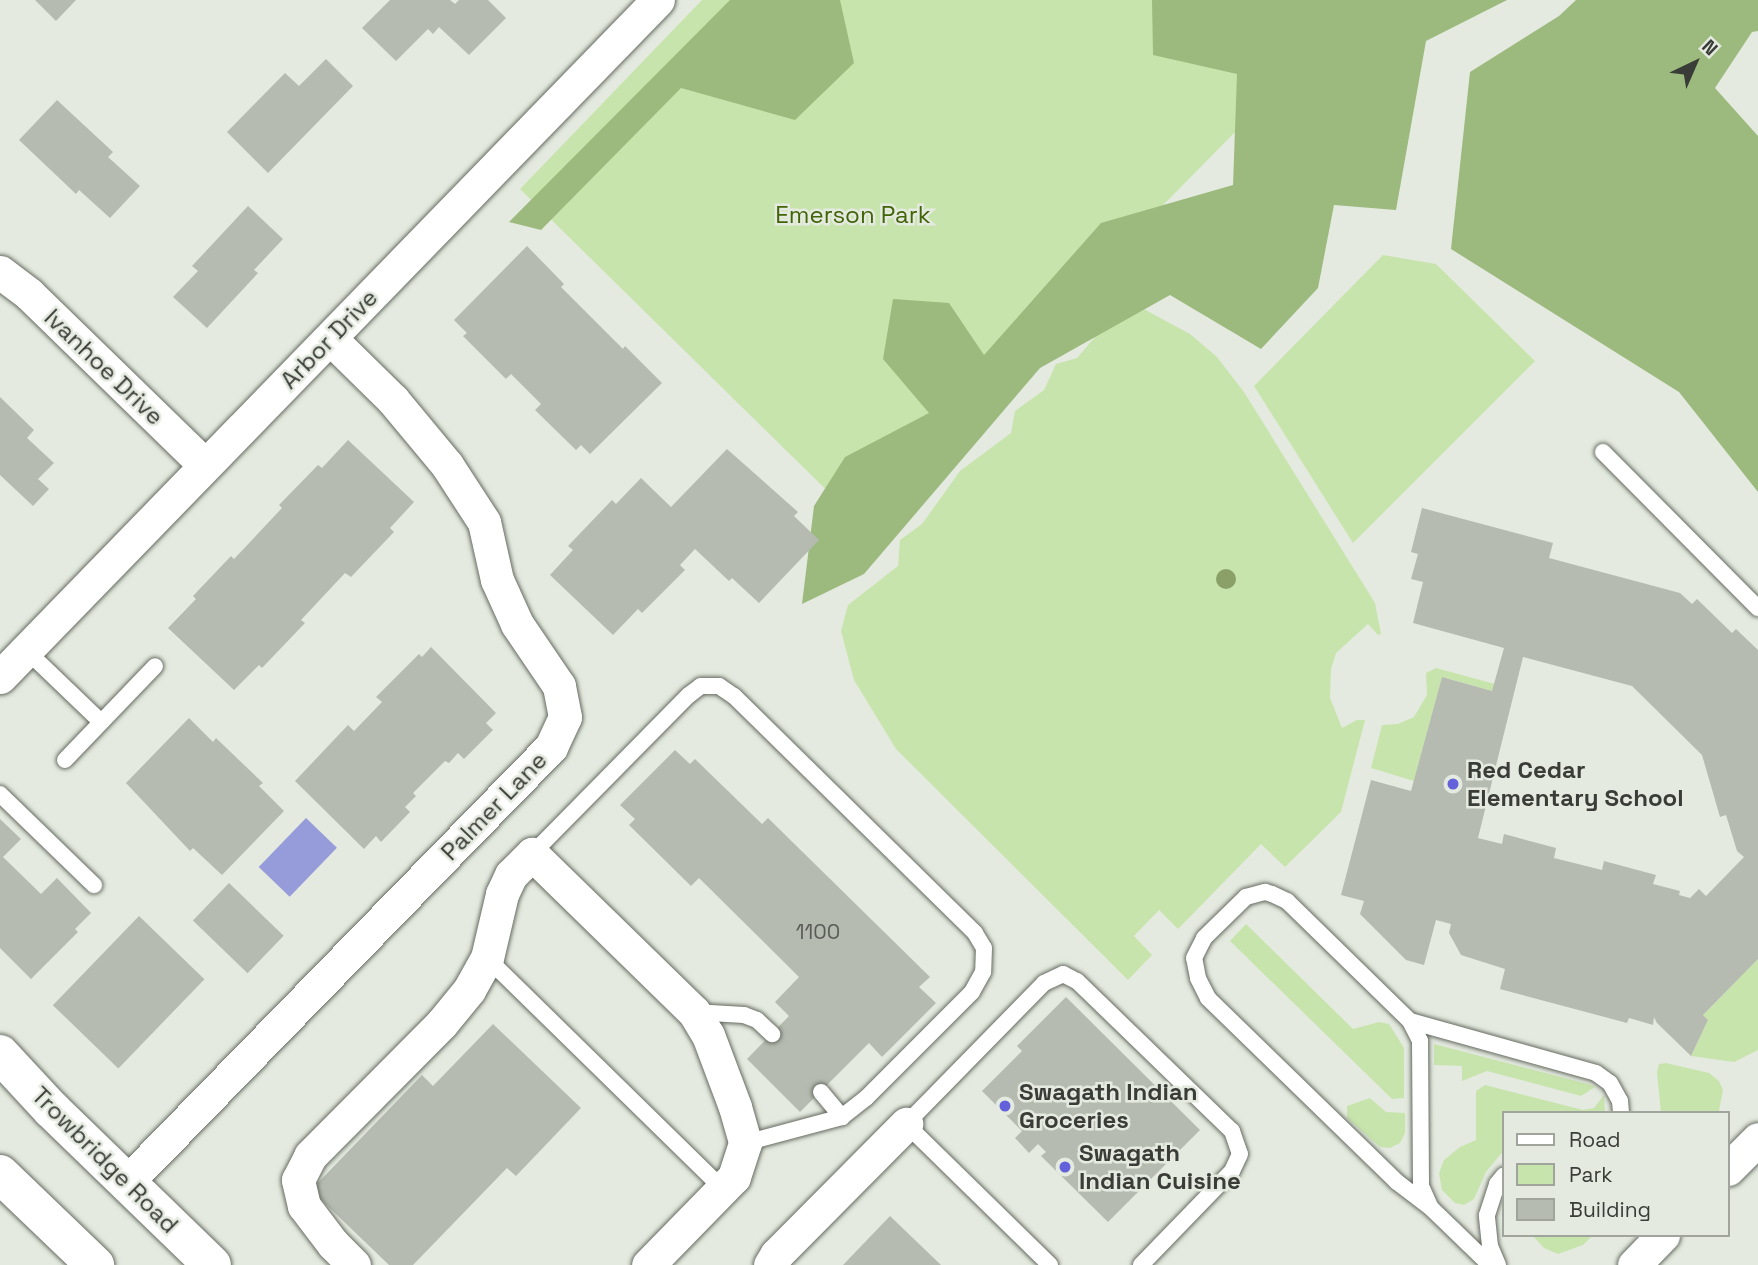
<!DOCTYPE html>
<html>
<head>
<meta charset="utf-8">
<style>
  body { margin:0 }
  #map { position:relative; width:1758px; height:1265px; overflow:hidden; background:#e4eadf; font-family:"Space Grotesk",sans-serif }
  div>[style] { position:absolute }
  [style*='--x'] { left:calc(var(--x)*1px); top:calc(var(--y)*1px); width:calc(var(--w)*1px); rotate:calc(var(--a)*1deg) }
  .green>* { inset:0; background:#c8e4ad }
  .forest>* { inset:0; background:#9cba7d }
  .water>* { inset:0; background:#969cd9; transform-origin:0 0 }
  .building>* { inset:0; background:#b5bbb0; transform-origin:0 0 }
  .roads { filter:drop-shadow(0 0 2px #666b61) drop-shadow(0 0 2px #666b61) }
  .service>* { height:16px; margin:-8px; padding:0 8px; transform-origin:8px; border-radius:8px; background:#fff }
  .minor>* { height:33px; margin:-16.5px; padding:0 16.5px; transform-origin:16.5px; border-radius:16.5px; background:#fff }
  .tertiary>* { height:38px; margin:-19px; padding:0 19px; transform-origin:19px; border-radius:19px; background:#fff }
  .trees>* { width:20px; height:20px; margin:-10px; border-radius:50%; background:#8aa068 }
  .dots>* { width:19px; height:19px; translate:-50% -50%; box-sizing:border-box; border:4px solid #e4eadf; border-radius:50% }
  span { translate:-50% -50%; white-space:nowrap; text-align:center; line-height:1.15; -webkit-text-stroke:5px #e4eadf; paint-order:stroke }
  .number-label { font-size:21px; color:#595c56 }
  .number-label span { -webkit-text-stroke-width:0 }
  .park-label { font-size:24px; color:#416406 }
  .street-label { font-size:24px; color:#3a3c38 }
  .poi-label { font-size:24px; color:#3a3c38; font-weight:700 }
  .left { translate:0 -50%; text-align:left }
  .legend { position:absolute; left:1502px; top:1111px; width:228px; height:126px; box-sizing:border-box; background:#e4eadf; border:2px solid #a0a49c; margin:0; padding:9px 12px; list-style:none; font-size:21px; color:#3a3c38 }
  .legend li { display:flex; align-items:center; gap:14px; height:35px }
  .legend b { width:35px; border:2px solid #a0a49c }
  .north { position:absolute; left:1660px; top:28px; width:70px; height:70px; -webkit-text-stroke:5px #e4eadf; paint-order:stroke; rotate:44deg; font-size:19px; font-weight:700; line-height:28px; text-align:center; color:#3a3c38 }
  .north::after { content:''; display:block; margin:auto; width:24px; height:32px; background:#3a3c38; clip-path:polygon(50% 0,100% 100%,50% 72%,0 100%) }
</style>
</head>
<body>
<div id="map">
  <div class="green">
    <div style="clip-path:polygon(702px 0,1246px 0,1307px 59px,855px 518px,520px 189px)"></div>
    <div style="clip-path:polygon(1383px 255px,1436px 264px,1535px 361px,1353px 543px,1254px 386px)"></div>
    <div style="clip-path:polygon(1127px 300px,1190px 334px,1217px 357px,1244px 392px,1375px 603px,1381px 634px,1378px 635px,1368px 624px,1336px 653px,1331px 669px,1330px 698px,1342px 728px,1357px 720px,1365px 720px,1341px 812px,1285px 867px,1261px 844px,1178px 929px,1159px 910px,1134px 936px,1152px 955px,1128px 980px,896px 749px,854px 680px,841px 631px,848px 605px,898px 566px,900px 540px,922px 524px,960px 471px,1011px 433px,1015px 411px,1044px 390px,1056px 364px,1077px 358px)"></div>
    <div style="clip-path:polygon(1436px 668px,1495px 684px,1492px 691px,1442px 677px,1414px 781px,1371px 768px,1382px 725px,1398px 724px,1414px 717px,1427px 695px,1426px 673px)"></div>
    <div style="clip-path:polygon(1246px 924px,1353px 1029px,1379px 1022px,1389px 1024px,1404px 1048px,1404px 1098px,1392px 1099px,1230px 941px)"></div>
    <div style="clip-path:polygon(1758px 959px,1758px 1050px,1734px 1062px,1691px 1056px,1708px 1020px,1703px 1015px)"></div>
    <div style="clip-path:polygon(1434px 1044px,1588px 1084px,1595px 1087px,1581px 1096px,1487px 1071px,1462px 1081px,1462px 1066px,1434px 1065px)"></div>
    <div style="clip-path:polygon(1666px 1063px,1709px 1073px,1719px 1081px,1723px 1090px,1719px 1111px,1661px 1113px,1657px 1072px,1659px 1064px)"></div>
    <div style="clip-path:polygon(1485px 1085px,1583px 1110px,1594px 1108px,1604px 1095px,1605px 1113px,1504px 1113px,1504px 1150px,1486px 1172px,1474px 1199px,1464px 1205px,1455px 1203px,1442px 1190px,1439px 1173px,1444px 1160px,1460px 1147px,1476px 1140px,1476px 1091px)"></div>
    <div style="clip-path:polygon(1370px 1098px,1386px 1112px,1405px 1113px,1405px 1133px,1400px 1143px,1390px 1148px,1380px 1147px,1347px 1118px,1347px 1106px)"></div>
    <div style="clip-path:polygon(1532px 1235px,1593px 1235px,1583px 1245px,1558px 1254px,1544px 1248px)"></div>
  </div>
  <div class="forest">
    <div style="clip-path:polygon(730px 0,840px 0,854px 63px,795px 120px,681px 88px,541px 230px,509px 222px)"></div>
    <div style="clip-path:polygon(1152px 0,1507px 0,1426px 41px,1396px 210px,1334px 205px,1318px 288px,1261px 349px,1170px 295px,1040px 368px,864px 574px,802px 604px,814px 506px,845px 457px,929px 413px,883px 359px,893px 299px,949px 303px,984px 355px,1101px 223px,1233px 185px,1237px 74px,1153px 55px)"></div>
    <div style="clip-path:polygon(1576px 0,1758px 0,1758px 31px,1752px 32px,1715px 88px,1758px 136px,1758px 492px,1679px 392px,1451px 249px,1470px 72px,1559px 16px)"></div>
  </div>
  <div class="water">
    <div style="left:306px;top:818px;width:43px;height:68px;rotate:44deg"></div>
  </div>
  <div class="building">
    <div style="clip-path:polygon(35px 0,76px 0,56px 21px)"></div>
    <div style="clip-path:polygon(390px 0,450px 0,455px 4px,459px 0,488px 0,506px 18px,469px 55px,439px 27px,433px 34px,428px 29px,396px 61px,362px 28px)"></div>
    <div style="clip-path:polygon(326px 59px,353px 86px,268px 173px,227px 132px,285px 73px,299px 86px)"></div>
    <div style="clip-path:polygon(57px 100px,113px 152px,108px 157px,140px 186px,110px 218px,79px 190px,76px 194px,19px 140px)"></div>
    <div style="clip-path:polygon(248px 206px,283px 239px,254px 270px,258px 273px,207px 328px,173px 297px,198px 271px,192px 266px)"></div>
    <div style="clip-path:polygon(527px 246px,564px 284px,561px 287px,623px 349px,625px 346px,662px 383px,590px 454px,581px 445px,576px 450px,535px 410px,541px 404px,511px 374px,506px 379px,463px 336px,467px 333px,454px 320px)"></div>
    <div style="clip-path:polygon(0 397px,34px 430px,27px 438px,54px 463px,38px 479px,49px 489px,33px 506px,0 475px)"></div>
    <div style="clip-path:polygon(348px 440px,414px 502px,390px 528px,394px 532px,351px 577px,345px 573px,301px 620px,305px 623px,262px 668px,259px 665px,234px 690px,168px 628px,196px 599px,193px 596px,231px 556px,234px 559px,282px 508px,279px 505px,318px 465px,322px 468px)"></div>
    <div style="clip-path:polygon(727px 449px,798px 512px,794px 516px,819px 540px,759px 603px,732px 578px,729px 581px,695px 549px,680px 565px,685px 570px,642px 613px,638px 609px,613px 635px,550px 575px,573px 550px,568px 546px,612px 500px,616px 504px,641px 478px,671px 507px)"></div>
    <div style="clip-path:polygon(evenodd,1422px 508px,1553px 543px,1549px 558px,1680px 593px,1692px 604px,1697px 599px,1732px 633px,1736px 629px,1758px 650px,1758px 959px,1703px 1015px,1708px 1020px,1691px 1056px,1657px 1023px,1654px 1017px,1653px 1025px,1629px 1018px,1627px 1023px,1500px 989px,1505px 969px,1461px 955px,1449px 933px,1451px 924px,1436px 920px,1424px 965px,1406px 960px,1360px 914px,1364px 901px,1341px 895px,1371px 780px,1411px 791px,1442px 677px,1492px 691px,1504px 648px,1413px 623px,1423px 582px,1411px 579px,1418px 554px,1411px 552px,1422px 508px,1523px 657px,1632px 686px,1702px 755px,1720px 817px,1726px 815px,1737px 851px,1744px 857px,1706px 896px,1699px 889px,1690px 898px,1679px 895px,1680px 891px,1653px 884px,1656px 875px,1604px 861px,1602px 870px,1554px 858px,1556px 848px,1504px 834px,1502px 844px,1478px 838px,1523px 657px)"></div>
    <div style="clip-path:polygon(431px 647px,496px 713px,486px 723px,493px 730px,464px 759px,458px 753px,449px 763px,445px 761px,413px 793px,416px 796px,405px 807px,410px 812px,381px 842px,376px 836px,364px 849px,295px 781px,348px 725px,354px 731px,382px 702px,376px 697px,419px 654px,422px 657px)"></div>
    <div style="clip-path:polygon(189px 718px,213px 742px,216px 738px,263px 783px,259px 786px,284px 811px,222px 875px,193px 848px,190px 851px,126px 783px)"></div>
    <div style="clip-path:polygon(675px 750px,690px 764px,695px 759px,762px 824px,768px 818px,930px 977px,919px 987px,936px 1003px,882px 1057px,869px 1043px,800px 1112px,747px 1059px,789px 1016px,775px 1002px,799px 977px,699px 878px,691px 886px,629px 825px,635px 819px,620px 805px)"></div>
    <div style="clip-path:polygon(0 819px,21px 839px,3px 857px,41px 894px,57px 878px,91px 913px,75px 929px,78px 932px,31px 979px,0 948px)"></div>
    <div style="left:229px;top:883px;width:76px;height:52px;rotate:44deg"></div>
    <div style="left:139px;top:916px;width:91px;height:124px;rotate:44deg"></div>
    <div style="clip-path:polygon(1066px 997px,1200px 1130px,1108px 1222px,1041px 1156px,1046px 1152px,1038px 1144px,1029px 1153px,1015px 1138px,1022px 1131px,982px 1091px,1022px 1051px,1017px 1046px)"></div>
    <div style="clip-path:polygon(493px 1024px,581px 1108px,516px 1176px,507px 1168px,413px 1265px,389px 1265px,311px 1190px,422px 1075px,433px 1086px)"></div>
    <div style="clip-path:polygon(890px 1216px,941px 1265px,843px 1265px)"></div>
  </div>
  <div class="roads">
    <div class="service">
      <div style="--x:1603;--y:452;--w:220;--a:45.2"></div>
      <div style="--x:26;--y:650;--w:104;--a:43.8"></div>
      <div style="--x:65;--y:760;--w:130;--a:-46.2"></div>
      <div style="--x:0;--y:794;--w:131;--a:44.1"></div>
      <div style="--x:532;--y:854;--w:223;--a:-45.4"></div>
      <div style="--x:689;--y:695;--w:15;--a:-37"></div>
      <div style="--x:701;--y:686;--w:18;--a:0"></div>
      <div style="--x:719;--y:686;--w:18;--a:34"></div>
      <div style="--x:734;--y:696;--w:338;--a:44.5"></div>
      <div style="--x:975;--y:933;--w:17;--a:59"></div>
      <div style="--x:984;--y:948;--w:24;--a:92"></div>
      <div style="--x:983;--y:972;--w:23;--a:119"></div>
      <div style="--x:972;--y:992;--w:150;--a:135"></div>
      <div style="--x:866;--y:1098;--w:31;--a:142"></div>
      <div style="--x:842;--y:1117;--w:100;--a:165"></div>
      <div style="--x:487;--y:958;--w:330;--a:44.4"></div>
      <div style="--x:694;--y:1012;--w:50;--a:3.4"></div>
      <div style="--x:744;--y:1015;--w:14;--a:21"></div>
      <div style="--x:757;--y:1020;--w:21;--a:43"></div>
      <div style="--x:1410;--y:1021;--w:22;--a:63"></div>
      <div style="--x:1420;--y:1041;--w:145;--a:89.6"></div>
      <div style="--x:1421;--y:1186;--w:22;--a:66"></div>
      <div style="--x:821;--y:1092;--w:33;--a:50"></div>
      <div style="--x:1050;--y:1265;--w:202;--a:-135.6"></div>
      <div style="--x:906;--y:1124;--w:197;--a:-45.6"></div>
      <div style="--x:1044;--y:983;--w:21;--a:-25"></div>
      <div style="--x:1063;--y:974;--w:16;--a:27"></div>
      <div style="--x:1077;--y:981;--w:216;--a:44.1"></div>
      <div style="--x:1232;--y:1131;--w:24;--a:71"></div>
      <div style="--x:1240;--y:1154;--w:19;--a:115"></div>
      <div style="--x:1232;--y:1171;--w:131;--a:134.1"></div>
      <div style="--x:1490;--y:1265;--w:82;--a:-136"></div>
      <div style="--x:1431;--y:1208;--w:43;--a:-142.6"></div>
      <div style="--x:1397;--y:1182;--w:264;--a:-135.8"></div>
      <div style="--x:1208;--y:998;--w:22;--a:-117"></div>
      <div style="--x:1198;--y:978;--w:20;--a:-101"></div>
      <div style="--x:1194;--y:958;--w:22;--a:-63"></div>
      <div style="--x:1204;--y:938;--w:59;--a:-44.3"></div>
      <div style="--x:1246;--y:897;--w:20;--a:-15"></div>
      <div style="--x:1265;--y:892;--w:7;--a:16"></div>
      <div style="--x:1272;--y:894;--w:17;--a:25"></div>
      <div style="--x:1287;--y:901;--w:172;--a:44.3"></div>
      <div style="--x:1410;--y:1021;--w:193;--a:15.6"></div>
      <div style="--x:1596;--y:1073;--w:17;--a:36"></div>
      <div style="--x:1610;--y:1083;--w:21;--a:61"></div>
      <div style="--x:1620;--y:1101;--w:12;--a:85"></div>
      <div style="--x:1498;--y:1265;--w:21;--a:-113"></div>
      <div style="--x:1490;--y:1246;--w:31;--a:-96"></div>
      <div style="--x:1487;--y:1215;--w:33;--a:-72"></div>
      <div style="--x:1497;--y:1184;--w:11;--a:-52"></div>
    </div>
    <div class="minor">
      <div style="--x:0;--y:272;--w:36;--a:37"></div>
      <div style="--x:29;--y:294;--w:245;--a:44.2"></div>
      <div style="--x:0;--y:677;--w:944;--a:-45.82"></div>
      <div style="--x:1728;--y:1169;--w:42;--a:-45"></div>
      <div style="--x:126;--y:1183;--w:609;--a:-45.73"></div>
      <div style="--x:551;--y:747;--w:33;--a:-65"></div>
      <div style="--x:565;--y:717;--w:32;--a:-101"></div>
      <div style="--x:559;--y:686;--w:75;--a:-124.1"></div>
      <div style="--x:517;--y:624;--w:48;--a:-114.4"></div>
      <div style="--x:497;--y:580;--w:59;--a:-102.6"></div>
      <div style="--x:484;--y:522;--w:68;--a:-123"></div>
      <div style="--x:447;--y:465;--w:85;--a:-129.7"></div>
      <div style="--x:393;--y:400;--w:88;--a:-135.5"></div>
      <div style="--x:354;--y:1265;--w:30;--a:-135"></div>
      <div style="--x:333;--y:1244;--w:48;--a:-127.3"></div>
      <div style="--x:304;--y:1206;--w:27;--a:-103"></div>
      <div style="--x:298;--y:1180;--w:27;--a:-63"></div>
      <div style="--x:310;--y:1156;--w:187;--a:-45.2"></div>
      <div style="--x:442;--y:1023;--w:43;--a:-50.7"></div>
      <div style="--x:469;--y:990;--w:37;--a:-61"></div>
      <div style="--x:487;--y:958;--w:66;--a:-76.8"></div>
      <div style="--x:502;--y:894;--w:21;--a:-65"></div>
      <div style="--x:511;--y:875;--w:30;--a:-45"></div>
      <div style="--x:532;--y:854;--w:226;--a:44.3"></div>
      <div style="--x:694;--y:1012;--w:27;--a:59"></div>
      <div style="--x:708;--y:1035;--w:77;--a:69.4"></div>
      <div style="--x:735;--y:1107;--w:37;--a:74"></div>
      <div style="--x:745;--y:1143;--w:36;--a:108"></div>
      <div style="--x:734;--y:1177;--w:123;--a:134.3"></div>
      <div style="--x:770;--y:1265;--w:12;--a:-59"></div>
      <div style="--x:776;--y:1255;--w:185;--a:-45.2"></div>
      <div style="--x:1634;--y:1265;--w:42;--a:-46"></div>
    </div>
    <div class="tertiary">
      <div style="--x:0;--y:1054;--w:75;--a:47.2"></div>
      <div style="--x:51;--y:1109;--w:224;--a:44.1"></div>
      <div style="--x:0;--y:1174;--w:132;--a:43.8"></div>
    </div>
  </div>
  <div class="trees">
    <div style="left:1226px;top:579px"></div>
  </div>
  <div class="dots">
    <div style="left:1453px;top:784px;background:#6362db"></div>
    <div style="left:1005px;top:1106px;background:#6362db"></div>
    <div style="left:1065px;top:1167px;background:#6362db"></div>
  </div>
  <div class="number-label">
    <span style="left:818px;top:932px">1100</span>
  </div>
  <div class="park-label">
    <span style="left:853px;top:215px">Emerson Park</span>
  </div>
  <div class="street-label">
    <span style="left:329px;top:339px;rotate:-46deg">Arbor Drive</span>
    <span style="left:104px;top:367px;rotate:44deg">Ivanhoe Drive</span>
    <span style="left:494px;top:806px;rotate:-46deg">Palmer Lane</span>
    <span style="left:105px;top:1160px;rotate:45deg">Trowbridge Road</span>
  </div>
  <div class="poi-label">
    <span class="left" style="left:1467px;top:784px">Red Cedar<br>Elementary School</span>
    <span class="left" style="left:1019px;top:1106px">Swagath Indian<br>Groceries</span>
    <span class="left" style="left:1079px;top:1167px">Swagath<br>Indian Cuisine</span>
  </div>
  <ul class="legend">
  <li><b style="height:9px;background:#fff"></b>Road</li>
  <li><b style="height:19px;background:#c8e4ad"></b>Park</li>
  <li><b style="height:19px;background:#b5bbb0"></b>Building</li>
  </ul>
  <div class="north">N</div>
</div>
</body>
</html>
